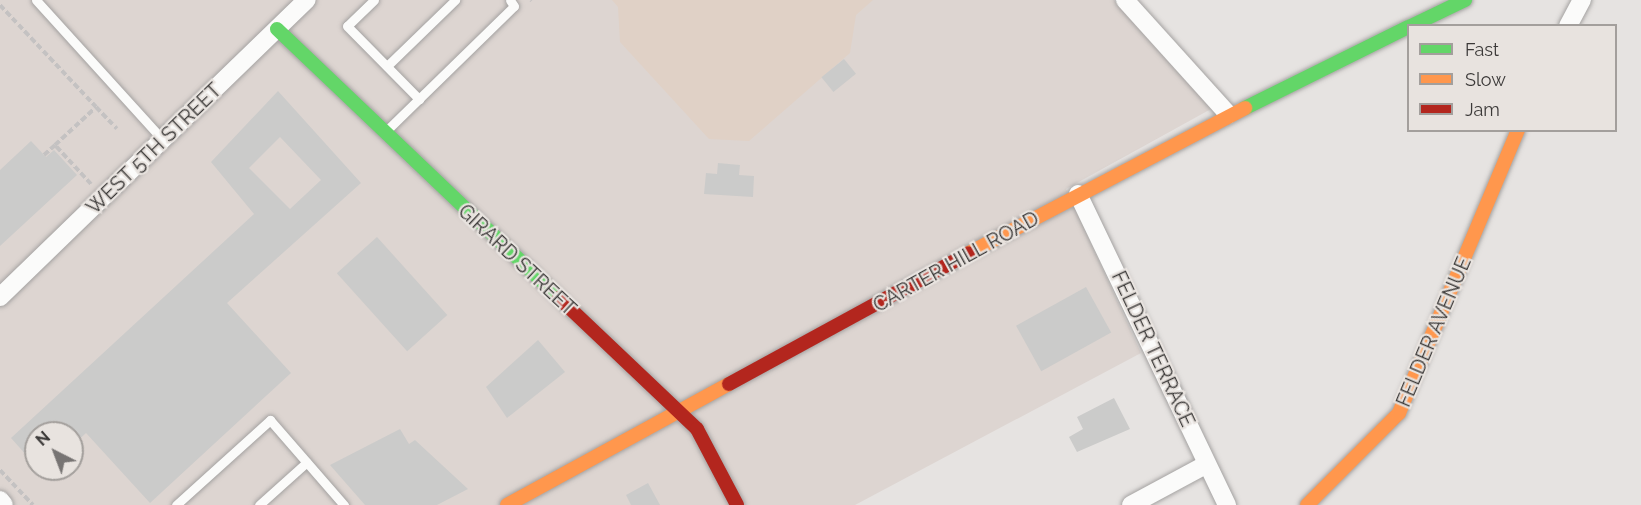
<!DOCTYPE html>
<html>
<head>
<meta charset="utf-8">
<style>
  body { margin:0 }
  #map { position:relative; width:1641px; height:505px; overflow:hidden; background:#e6e3e1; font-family:Raleway,sans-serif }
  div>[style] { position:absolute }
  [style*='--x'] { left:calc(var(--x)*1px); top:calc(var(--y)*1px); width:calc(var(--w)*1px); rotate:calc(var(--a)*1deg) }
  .built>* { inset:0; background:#ddd5d1 }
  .green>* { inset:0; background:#e0d1c6 }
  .building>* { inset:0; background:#cbcbca; transform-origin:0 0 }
  .path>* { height:4px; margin-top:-2px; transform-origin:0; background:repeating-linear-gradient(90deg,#c4c2c2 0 6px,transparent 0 9px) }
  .roads { filter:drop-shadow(0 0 2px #a4a2a1) drop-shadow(0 0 2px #a4a2a1) }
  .lane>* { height:9px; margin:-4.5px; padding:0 4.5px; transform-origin:4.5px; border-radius:4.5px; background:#fbfbfa }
  .street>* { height:18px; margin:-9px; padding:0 9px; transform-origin:9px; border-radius:9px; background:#fbfbfa }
  .fast>* { height:14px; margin:-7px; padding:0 7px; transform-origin:7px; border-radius:7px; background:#63d668 }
  .slow>* { height:14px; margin:-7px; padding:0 7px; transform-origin:7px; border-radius:7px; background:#ff974d }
  .jam>* { height:14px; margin:-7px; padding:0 7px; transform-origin:7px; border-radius:7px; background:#b3261e }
  span { translate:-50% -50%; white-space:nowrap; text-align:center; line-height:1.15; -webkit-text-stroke:4.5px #e8e3df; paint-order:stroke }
  .street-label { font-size:20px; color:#3b3938 }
  .legend { position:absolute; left:1407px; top:24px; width:210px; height:108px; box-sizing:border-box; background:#e8e3df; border:2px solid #a39f9c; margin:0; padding:8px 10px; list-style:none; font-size:18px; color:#3b3938 }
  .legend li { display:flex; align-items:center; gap:12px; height:30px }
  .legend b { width:30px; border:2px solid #a39f9c }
  .north { position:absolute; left:24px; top:421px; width:60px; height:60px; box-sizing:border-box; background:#e8e3df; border:2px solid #a39f9c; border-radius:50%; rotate:318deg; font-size:16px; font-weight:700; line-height:24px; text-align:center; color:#3b3938 }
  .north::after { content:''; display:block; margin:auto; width:21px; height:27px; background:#777473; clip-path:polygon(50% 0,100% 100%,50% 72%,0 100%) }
</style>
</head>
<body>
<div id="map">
  <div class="built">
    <div style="clip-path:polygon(evenodd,0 0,1114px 0,1211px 109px,1066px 189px,1141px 353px,855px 505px,0 505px,0 0,36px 433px,72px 433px,72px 469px,36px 469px,36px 433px)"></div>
  </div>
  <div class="green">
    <div style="clip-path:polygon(612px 0,873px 0,856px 15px,850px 53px,749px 141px,709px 139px,620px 42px,618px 7px)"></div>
  </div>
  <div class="building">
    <div style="left:844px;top:59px;width:19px;height:29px;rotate:51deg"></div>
    <div style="clip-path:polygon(evenodd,278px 91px,361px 183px,227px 303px,291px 373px,150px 503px,86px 433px,72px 446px,72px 433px,36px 433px,36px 466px,11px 438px,254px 214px,211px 162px,278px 91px,280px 137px,321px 180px,290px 209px,249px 168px,280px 137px)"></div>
    <div style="clip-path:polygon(31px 141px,46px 157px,54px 150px,77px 175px,0 246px,0 170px)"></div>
    <div style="clip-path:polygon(718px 163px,740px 165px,739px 175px,754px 176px,753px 197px,704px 194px,706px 173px,717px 174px)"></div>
    <div style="left:377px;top:237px;width:105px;height:54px;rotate:48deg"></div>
    <div style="left:1086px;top:287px;width:52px;height:80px;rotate:61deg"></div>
    <div style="clip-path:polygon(538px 340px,565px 372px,507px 418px,486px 387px)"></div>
    <div style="clip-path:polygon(1114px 398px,1130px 429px,1077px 452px,1069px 437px,1083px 429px,1077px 417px)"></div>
    <div style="clip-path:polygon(400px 429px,409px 444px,415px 440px,468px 489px,437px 505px,365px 505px,330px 465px)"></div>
    <div style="clip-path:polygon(648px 483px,660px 505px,631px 505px,626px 495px)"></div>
  </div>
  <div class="path">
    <div style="--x:531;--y:0;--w:1;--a:45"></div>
    <div style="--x:0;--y:5;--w:140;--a:46.7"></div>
    <div style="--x:44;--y:155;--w:15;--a:-42"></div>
    <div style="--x:91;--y:184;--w:53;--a:-132.7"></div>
    <div style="--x:55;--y:145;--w:56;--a:-42.8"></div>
    <div style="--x:96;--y:107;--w:30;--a:46"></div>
    <div style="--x:0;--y:470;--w:48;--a:46.7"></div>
  </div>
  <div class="roads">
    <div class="lane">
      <div style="--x:36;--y:0;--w:189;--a:47.8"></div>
      <div style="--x:374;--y:0;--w:37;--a:136"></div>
      <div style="--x:347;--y:26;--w:103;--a:45.4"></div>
      <div style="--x:387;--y:66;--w:95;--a:-44.1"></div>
      <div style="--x:387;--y:130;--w:177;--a:-44.3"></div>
      <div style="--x:514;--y:6;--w:7;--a:-124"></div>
      <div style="--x:176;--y:505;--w:127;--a:-42.1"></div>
      <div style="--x:270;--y:420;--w:113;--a:49"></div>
      <div style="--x:259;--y:505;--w:64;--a:-41.9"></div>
    </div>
    <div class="street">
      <div style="--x:1125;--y:0;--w:154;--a:47.9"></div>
      <div style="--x:1568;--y:26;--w:30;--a:-62"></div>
      <div style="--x:1078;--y:194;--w:345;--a:64.4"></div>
      <div style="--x:0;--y:297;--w:427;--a:-44.1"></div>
      <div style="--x:0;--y:500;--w:6;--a:51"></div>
      <div style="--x:1131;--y:505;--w:86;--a:-28.3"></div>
    </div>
    <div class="fast">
      <div style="--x:1411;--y:26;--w:60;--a:-25.7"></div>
      <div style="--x:277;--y:29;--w:390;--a:43.6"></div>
      <div style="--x:1245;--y:108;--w:182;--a:-26.4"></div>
    </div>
    <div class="slow">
      <div style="--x:969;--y:253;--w:312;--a:-27.7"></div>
      <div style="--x:507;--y:505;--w:253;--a:-28.6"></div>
      <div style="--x:1307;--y:505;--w:130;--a:-45"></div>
      <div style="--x:1399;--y:413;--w:307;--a:-67.2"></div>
    </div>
    <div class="jam">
      <div style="--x:559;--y:298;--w:190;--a:43.5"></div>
      <div style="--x:697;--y:429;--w:86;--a:62.2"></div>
      <div style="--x:729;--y:384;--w:273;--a:-28.6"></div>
    </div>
  </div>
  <div class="street-label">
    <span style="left:154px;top:149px;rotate:-44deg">WEST 5TH STREET</span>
    <span style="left:517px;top:260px;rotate:43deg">GIRARD STREET</span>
    <span style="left:956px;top:262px;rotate:-29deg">CARTER HILL ROAD</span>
    <span style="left:1434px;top:332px;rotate:-67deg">FELDER AVENUE</span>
    <span style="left:1153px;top:349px;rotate:65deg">FELDER TERRACE</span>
  </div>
  <ul class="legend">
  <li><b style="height:8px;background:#63d668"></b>Fast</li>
  <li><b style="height:8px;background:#ff974d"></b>Slow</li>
  <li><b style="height:8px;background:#b3261e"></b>Jam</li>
  </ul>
  <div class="north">N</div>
</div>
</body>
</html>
